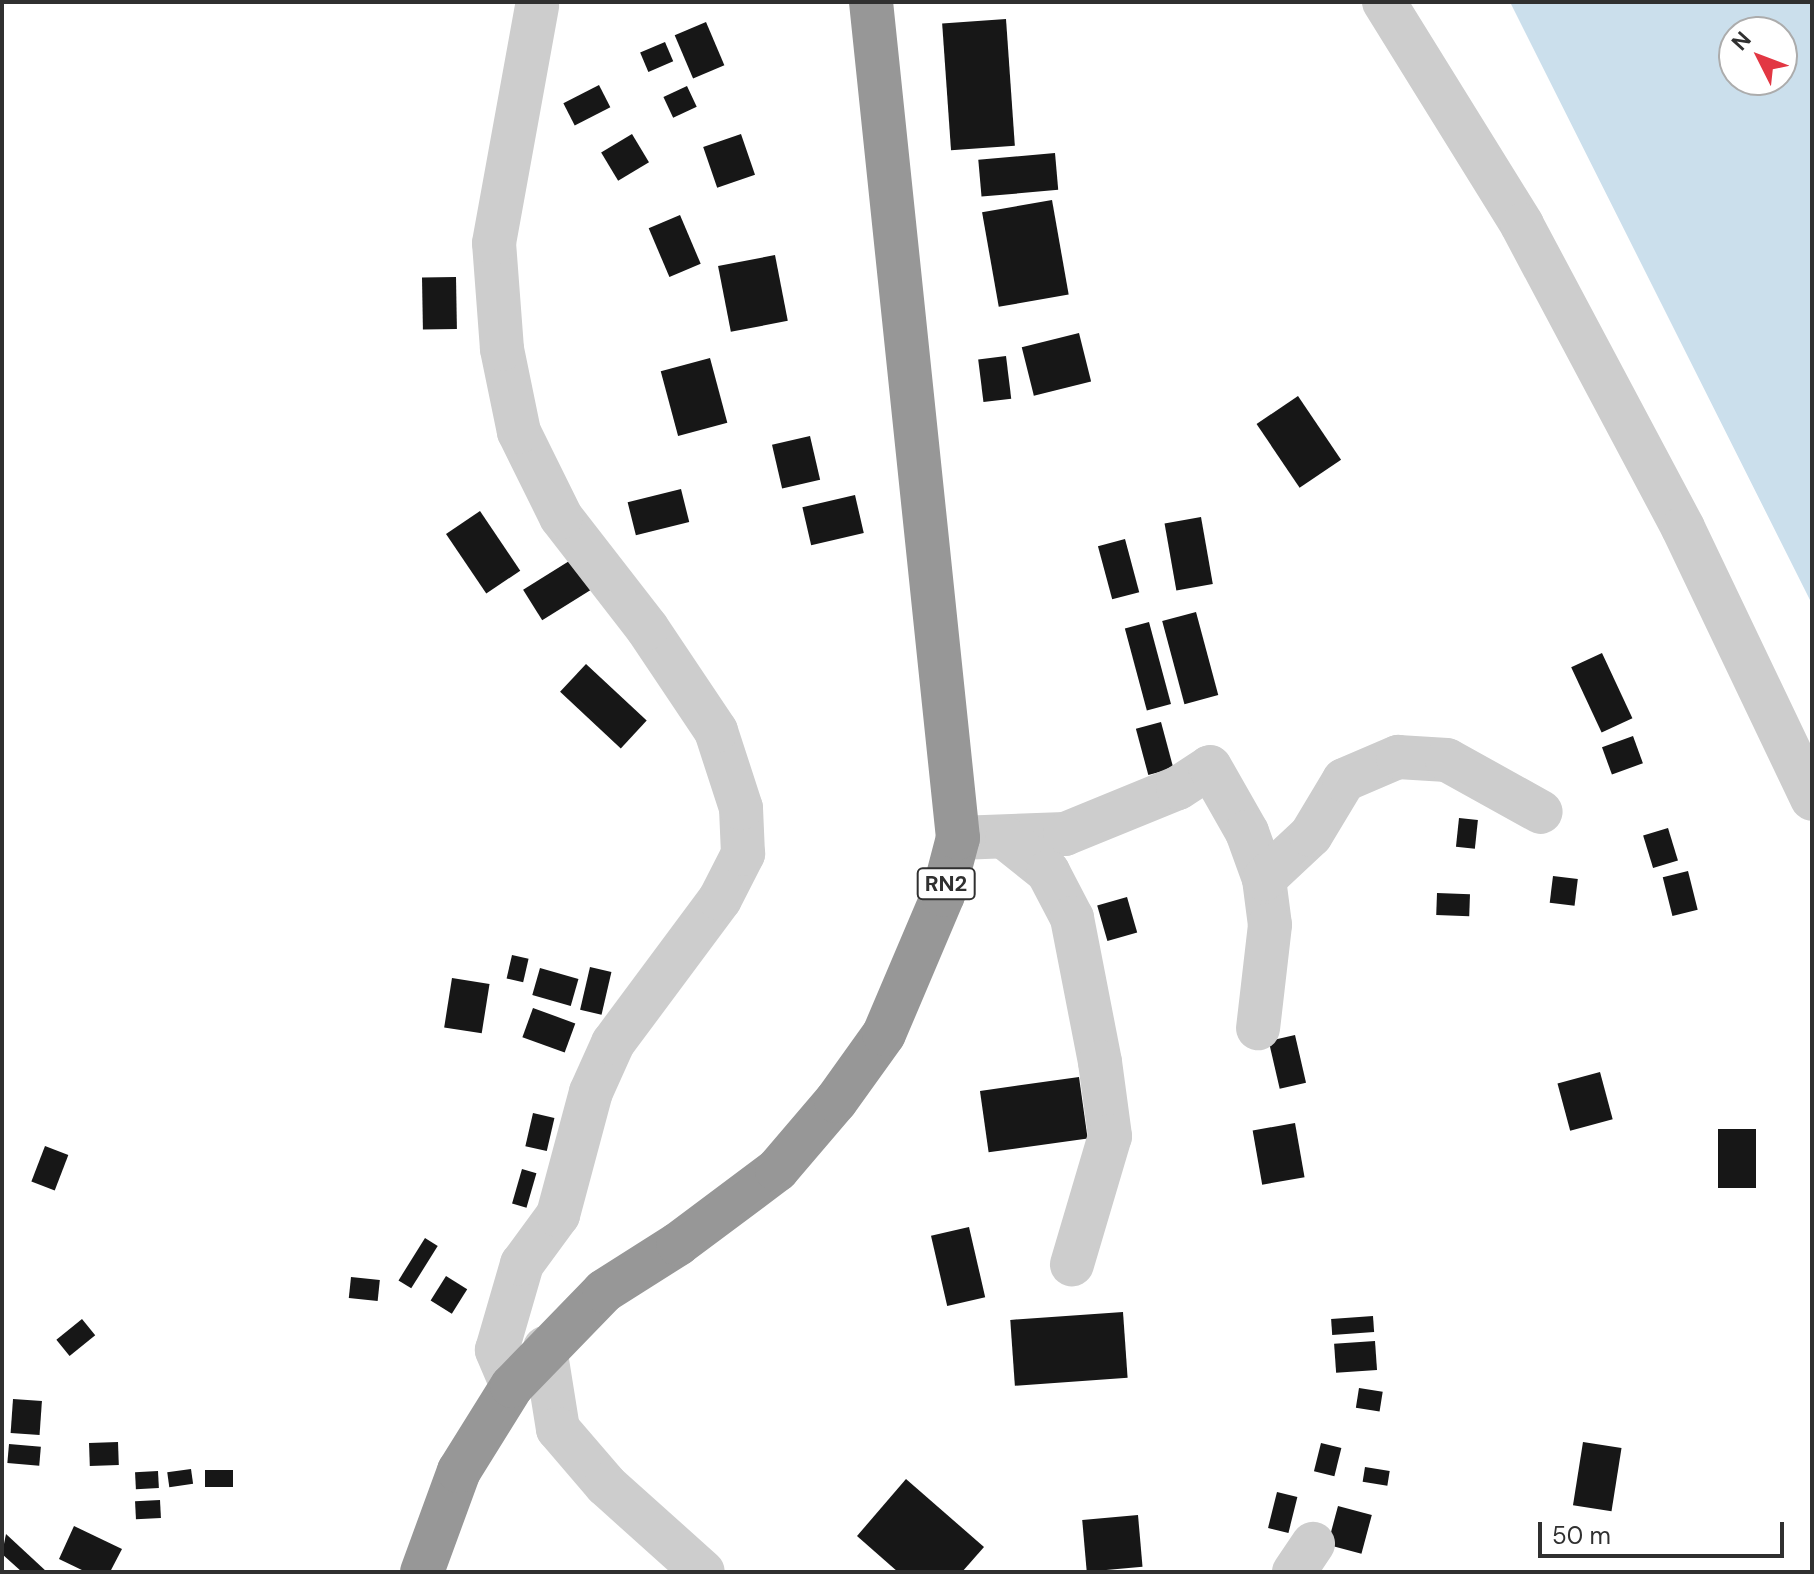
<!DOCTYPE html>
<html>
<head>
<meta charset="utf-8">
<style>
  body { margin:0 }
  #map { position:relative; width:1814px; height:1574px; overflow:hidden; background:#fff; font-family:"DM Sans",sans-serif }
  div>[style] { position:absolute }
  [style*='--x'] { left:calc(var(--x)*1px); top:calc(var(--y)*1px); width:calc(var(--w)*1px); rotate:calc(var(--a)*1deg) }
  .water>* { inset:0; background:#cbdfec }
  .building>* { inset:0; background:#171717; transform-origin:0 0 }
  .minor>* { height:44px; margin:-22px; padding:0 22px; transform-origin:22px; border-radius:22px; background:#cdcdcd }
  .highway>* { height:44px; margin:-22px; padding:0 22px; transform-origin:22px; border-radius:22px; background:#979797 }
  span { translate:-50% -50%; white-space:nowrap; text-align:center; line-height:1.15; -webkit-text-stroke:8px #fff; paint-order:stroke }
  .shield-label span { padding:2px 6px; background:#fff; border:2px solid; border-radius:6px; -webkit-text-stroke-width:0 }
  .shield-label { font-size:22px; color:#303030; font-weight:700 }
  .frame { position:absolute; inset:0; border:4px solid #303030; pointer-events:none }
  .north { position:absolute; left:1718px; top:16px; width:80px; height:80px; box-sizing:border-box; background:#fff; border:2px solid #acacac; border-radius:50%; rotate:312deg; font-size:22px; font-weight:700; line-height:32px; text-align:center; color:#303030 }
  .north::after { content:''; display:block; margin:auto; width:28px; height:36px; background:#e23743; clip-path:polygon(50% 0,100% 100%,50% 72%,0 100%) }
  .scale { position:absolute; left:1538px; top:1522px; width:246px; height:36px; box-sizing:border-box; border:4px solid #303030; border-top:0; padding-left:10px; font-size:24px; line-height:28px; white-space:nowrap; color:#303030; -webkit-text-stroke:6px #fff; paint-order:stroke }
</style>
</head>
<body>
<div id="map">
  <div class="water">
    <div style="clip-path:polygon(evenodd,1510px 2px,1812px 2px,1812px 604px,1510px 2px,1734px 32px,1782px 32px,1782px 80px,1734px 80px,1734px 32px)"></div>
  </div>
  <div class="building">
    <div style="left:1006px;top:19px;width:127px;height:64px;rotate:86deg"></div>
    <div style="left:706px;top:22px;width:47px;height:34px;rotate:67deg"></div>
    <div style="left:665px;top:42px;width:21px;height:27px;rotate:67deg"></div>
    <div style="left:599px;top:85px;width:25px;height:40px;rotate:63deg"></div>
    <div style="left:687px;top:86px;width:23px;height:26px;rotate:65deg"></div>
    <div style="left:632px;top:134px;width:33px;height:36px;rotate:59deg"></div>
    <div style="left:741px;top:134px;width:43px;height:40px;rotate:71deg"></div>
    <div style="left:1055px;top:153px;width:37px;height:77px;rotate:85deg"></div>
    <div style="left:1052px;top:200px;width:96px;height:71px;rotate:80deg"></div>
    <div style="left:680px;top:215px;width:53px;height:34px;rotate:67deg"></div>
    <div style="left:775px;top:255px;width:67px;height:58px;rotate:79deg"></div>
    <div style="left:456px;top:277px;width:52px;height:34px;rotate:89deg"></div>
    <div style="left:1079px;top:333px;width:50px;height:59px;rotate:76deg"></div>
    <div style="left:1006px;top:356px;width:43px;height:28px;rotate:83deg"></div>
    <div style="left:710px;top:358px;width:67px;height:51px;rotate:75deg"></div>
    <div style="left:1298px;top:396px;width:77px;height:50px;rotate:56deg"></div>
    <div style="left:810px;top:436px;width:45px;height:39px;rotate:77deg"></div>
    <div style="left:681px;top:489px;width:34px;height:55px;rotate:76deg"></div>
    <div style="left:855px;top:495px;width:39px;height:54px;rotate:77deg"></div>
    <div style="left:480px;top:511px;width:72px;height:41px;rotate:56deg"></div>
    <div style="left:1201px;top:517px;width:68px;height:37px;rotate:80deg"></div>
    <div style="left:1125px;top:539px;width:55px;height:28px;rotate:75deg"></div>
    <div style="left:574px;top:558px;width:36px;height:60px;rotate:58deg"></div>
    <div style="left:1196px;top:612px;width:86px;height:35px;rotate:75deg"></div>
    <div style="left:1149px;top:622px;width:85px;height:25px;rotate:75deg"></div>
    <div style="left:1602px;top:653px;width:72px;height:34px;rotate:65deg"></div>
    <div style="left:586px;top:664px;width:83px;height:38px;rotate:43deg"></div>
    <div style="left:1161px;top:722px;width:48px;height:26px;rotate:75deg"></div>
    <div style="left:1633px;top:736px;width:29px;height:33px;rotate:70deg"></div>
    <div style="left:1459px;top:818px;width:19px;height:29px;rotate:6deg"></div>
    <div style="left:1668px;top:828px;width:34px;height:26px;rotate:73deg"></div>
    <div style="left:1688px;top:871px;width:40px;height:26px;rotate:76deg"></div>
    <div style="left:1553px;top:876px;width:25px;height:27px;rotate:7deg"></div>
    <div style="left:1437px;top:893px;width:33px;height:22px;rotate:2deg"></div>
    <div style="left:1127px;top:897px;width:37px;height:31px;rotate:74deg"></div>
    <div style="left:512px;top:955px;width:17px;height:24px;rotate:13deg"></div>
    <div style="left:590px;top:967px;width:22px;height:44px;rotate:13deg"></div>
    <div style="left:540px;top:968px;width:40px;height:28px;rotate:16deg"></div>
    <div style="left:452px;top:978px;width:38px;height:50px;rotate:9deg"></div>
    <div style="left:533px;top:1008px;width:45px;height:31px;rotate:20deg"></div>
    <div style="left:1295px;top:1035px;width:49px;height:27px;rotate:77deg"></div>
    <div style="left:1600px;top:1072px;width:49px;height:44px;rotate:75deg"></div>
    <div style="left:1079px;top:1077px;width:62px;height:100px;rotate:82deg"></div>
    <div style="left:533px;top:1113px;width:22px;height:34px;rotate:13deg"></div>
    <div style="left:1295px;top:1123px;width:55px;height:43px;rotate:80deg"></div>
    <div style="left:1718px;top:1129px;width:38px;height:59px"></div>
    <div style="left:45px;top:1146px;width:25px;height:38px;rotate:21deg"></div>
    <div style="left:522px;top:1169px;width:15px;height:36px;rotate:16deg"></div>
    <div style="left:969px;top:1227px;width:72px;height:39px;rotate:77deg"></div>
    <div style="left:425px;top:1238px;width:15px;height:50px;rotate:32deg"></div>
    <div style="left:446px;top:1276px;width:25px;height:29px;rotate:32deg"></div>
    <div style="left:351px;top:1277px;width:29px;height:21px;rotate:6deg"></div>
    <div style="left:1123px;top:1312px;width:66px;height:113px;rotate:86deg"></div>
    <div style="left:1373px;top:1316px;width:16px;height:42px;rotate:86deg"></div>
    <div style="left:82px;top:1319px;width:21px;height:33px;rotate:51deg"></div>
    <div style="left:1375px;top:1341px;width:29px;height:41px;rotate:86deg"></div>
    <div style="left:1359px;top:1388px;width:24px;height:20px;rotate:9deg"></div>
    <div style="left:13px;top:1399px;width:29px;height:34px;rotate:4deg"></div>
    <div style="left:118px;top:1442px;width:23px;height:29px;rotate:88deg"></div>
    <div style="left:1583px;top:1442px;width:39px;height:64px;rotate:9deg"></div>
    <div style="left:1321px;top:1443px;width:21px;height:29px;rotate:14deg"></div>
    <div style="left:9px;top:1444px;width:32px;height:19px;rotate:5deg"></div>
    <div style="left:1365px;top:1467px;width:25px;height:15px;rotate:9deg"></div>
    <div style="left:191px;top:1469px;width:15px;height:24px;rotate:82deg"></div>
    <div style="left:205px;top:1470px;width:28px;height:17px"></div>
    <div style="left:158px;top:1471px;width:17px;height:23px;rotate:87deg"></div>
    <div style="clip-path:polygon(906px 1479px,984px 1547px,962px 1572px,898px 1572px,857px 1536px)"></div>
    <div style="left:1277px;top:1492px;width:21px;height:37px;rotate:14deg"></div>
    <div style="left:160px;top:1500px;width:18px;height:25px;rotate:87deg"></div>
    <div style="left:1338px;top:1506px;width:35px;height:40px;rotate:15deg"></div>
    <div style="left:1138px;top:1515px;width:52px;height:56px;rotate:85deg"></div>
    <div style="clip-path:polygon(74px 1526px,122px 1549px,110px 1572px,86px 1572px,59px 1559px)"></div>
    <div style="clip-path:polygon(6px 1534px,47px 1572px,22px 1572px,2px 1554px)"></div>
  </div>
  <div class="minor">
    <div style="--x:1384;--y:2;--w:262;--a:58.2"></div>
    <div style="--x:1522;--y:225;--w:343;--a:62"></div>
    <div style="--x:1683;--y:528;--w:300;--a:64.5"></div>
    <div style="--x:958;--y:838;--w:107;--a:-2.1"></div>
    <div style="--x:1065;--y:834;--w:122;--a:-22.2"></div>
    <div style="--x:1178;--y:788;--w:38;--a:-33"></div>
    <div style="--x:1210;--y:767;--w:75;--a:60.4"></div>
    <div style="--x:1247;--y:832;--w:50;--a:70.1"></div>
    <div style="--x:1264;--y:879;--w:46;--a:82.6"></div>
    <div style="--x:1270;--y:925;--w:104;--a:96.6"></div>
    <div style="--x:1007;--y:839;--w:53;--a:38.8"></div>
    <div style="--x:1048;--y:872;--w:52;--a:62.4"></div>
    <div style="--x:1072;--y:918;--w:147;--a:79"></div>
    <div style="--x:1100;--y:1062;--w:75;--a:82.3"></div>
    <div style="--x:1110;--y:1136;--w:134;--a:106.5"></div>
    <div style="--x:1264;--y:879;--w:64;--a:-43.1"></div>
    <div style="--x:1311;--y:835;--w:64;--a:-59"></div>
    <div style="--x:1344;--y:780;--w:59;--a:-23.1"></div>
    <div style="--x:1398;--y:757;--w:49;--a:3.5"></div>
    <div style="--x:1447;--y:760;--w:107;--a:29"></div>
    <div style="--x:545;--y:1348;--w:82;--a:80.9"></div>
    <div style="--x:558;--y:1429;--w:74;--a:49.4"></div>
    <div style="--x:606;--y:1485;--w:130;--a:41.9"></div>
    <div style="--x:512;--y:1386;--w:39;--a:-113"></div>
    <div style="--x:497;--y:1350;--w:90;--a:-73.8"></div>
    <div style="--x:522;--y:1264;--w:61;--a:-53.7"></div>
    <div style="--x:558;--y:1215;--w:127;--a:-75"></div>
    <div style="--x:591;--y:1092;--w:54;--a:-65.8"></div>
    <div style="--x:613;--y:1043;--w:179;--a:-53.4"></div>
    <div style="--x:720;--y:899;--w:51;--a:-62.9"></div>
    <div style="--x:743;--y:854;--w:46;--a:-92.5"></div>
    <div style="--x:741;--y:808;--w:81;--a:-108"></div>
    <div style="--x:716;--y:731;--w:124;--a:-123.8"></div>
    <div style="--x:647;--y:628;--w:140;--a:-127.8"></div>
    <div style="--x:561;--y:517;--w:95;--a:-116.3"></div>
    <div style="--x:519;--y:432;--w:85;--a:-101.6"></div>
    <div style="--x:502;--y:349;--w:106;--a:-94.3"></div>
    <div style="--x:494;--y:243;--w:241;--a:-79.7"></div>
    <div style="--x:1294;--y:1572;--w:34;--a:-56"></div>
  </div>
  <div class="highway">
    <div style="--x:422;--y:1572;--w:108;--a:-69.9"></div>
    <div style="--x:459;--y:1471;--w:100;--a:-58.1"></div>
    <div style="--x:512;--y:1386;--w:132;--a:-45.9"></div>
    <div style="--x:604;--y:1291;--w:88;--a:-32.4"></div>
    <div style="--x:678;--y:1244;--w:124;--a:-36.8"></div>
    <div style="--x:777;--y:1170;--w:91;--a:-49.5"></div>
    <div style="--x:836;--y:1101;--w:82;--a:-54.4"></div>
    <div style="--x:884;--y:1034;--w:151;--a:-67"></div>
    <div style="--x:943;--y:895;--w:59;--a:-75.3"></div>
    <div style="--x:958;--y:838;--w:841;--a:-95.94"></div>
  </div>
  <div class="shield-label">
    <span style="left:946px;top:884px">RN2</span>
  </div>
  <div class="frame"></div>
  <div class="north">N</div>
  <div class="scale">50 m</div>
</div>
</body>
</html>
